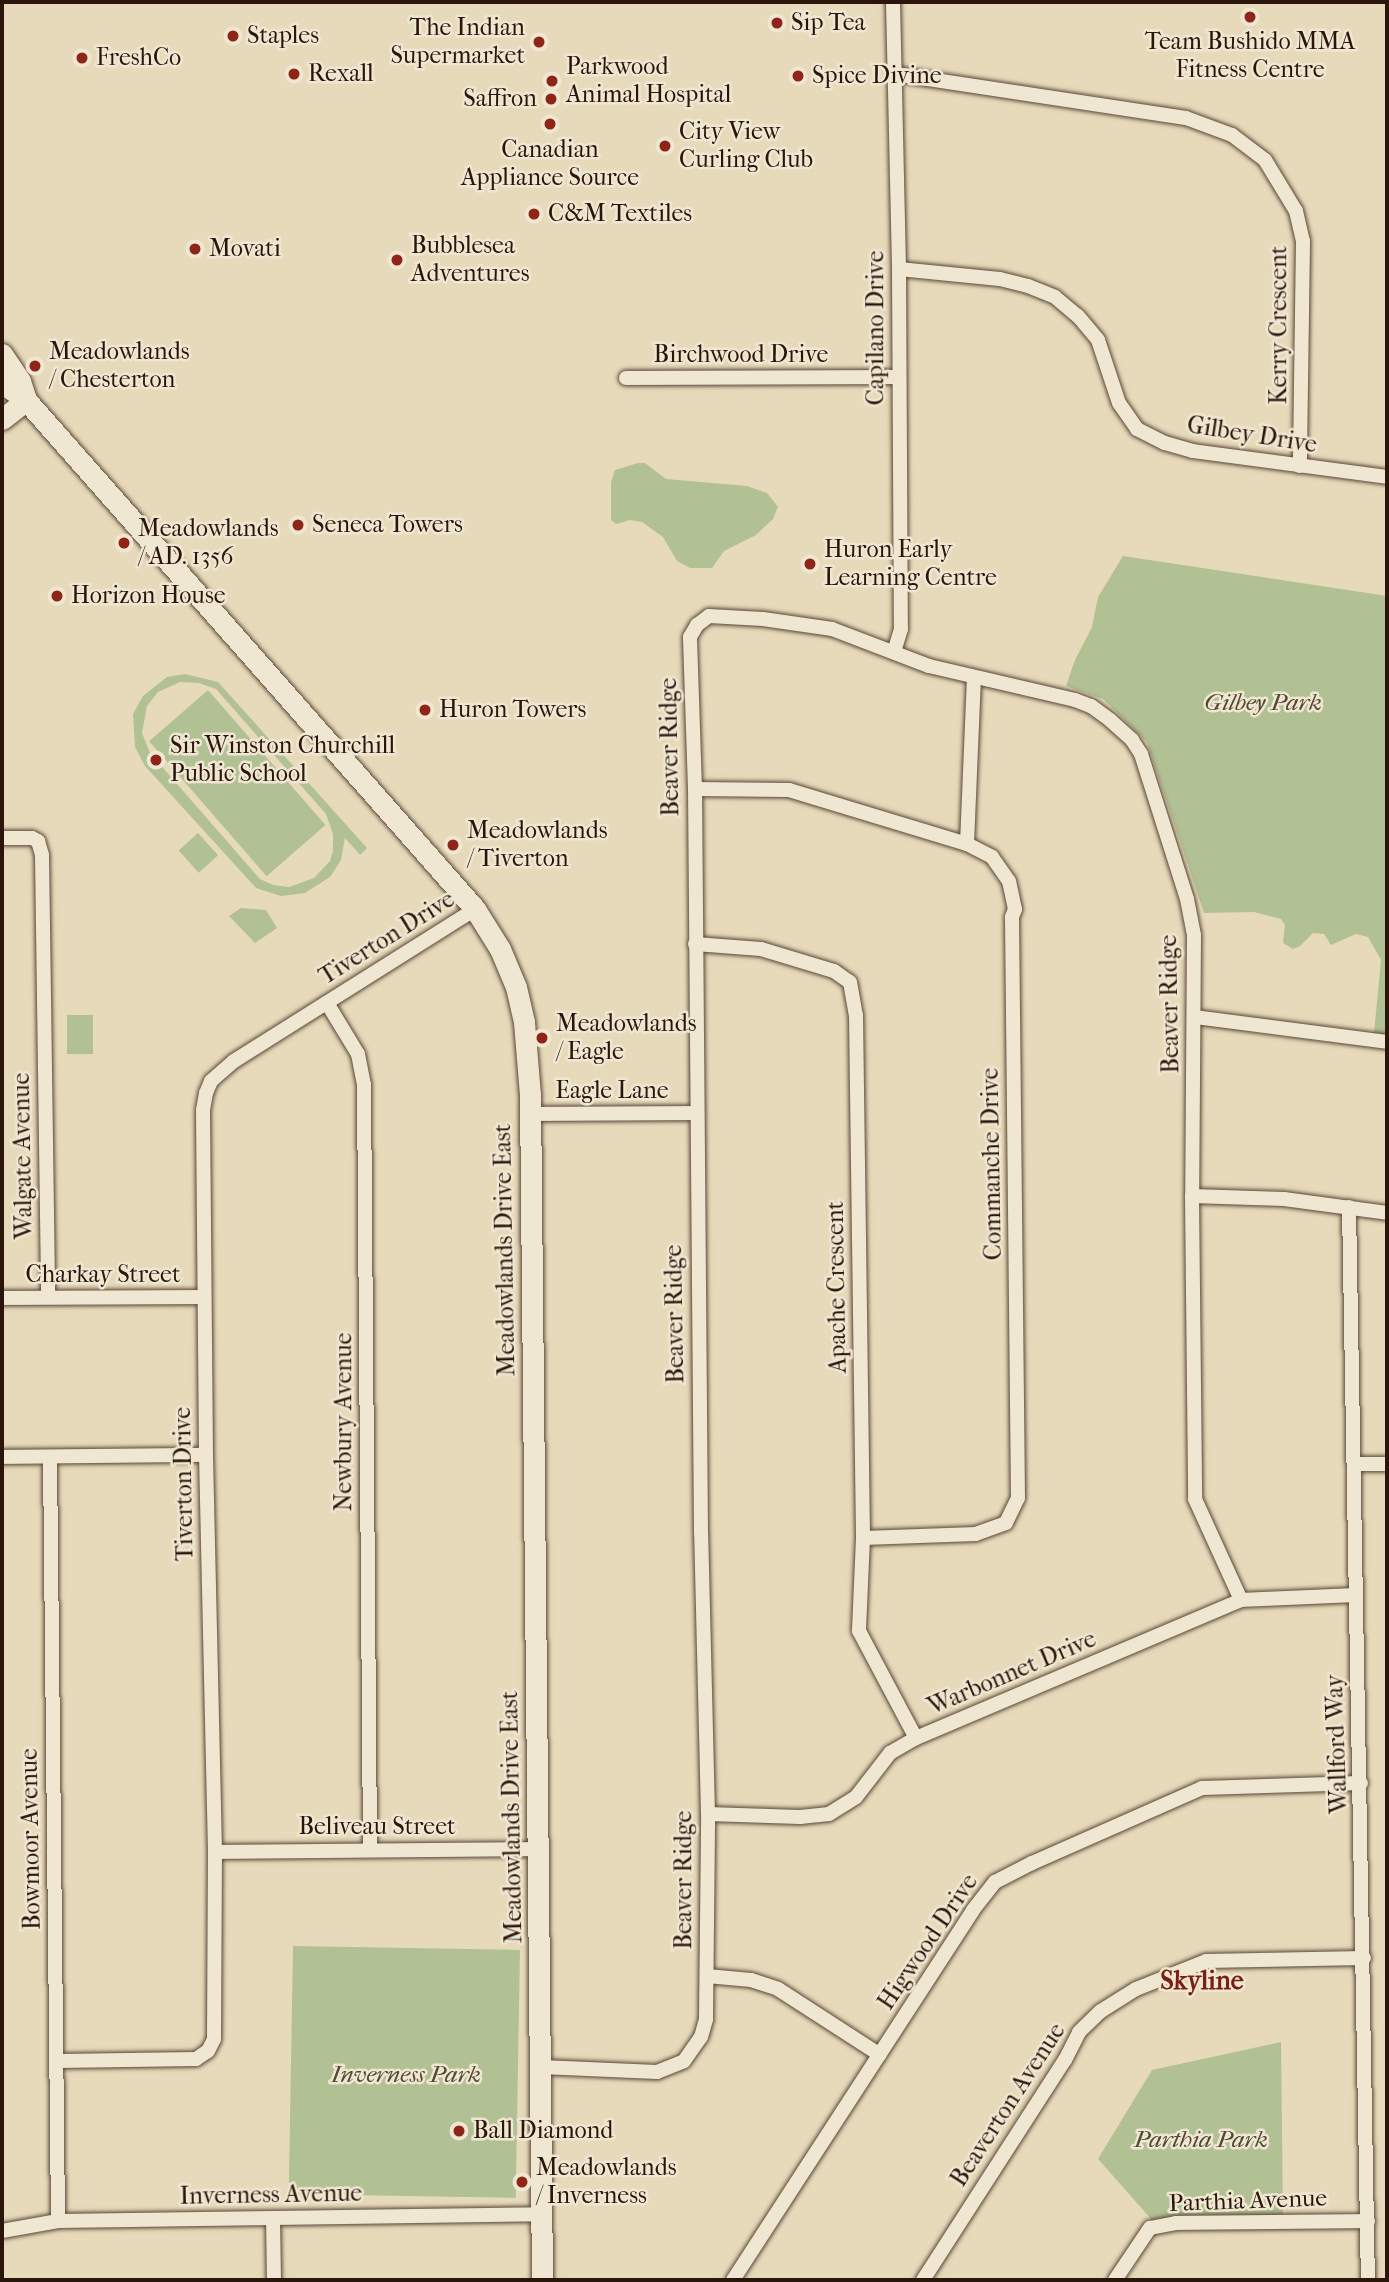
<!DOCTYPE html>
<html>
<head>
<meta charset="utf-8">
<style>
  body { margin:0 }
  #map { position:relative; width:1389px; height:2282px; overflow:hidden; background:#e7daba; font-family:"IM FELL French Canon",serif }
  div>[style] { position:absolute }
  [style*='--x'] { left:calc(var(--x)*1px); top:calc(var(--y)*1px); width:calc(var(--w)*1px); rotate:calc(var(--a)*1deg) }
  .green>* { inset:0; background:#b1c194; transform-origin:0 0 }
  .roads { filter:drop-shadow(0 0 2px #5a4636) drop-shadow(0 0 2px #5a4636) }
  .street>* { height:14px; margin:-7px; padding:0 7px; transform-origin:7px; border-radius:7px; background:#efe7d2 }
  .secondary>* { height:21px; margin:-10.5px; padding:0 10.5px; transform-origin:10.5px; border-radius:10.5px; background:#efe7d2 }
  .dots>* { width:19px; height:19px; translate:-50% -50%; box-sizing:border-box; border:4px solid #efe7d2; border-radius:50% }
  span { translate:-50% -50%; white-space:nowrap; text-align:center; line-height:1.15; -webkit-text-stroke:5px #efe7d2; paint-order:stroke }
  .poi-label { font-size:24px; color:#2b150a }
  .left { translate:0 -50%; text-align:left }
  .right { translate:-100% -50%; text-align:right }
  .street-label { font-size:24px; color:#2b150a }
  .park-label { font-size:24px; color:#534933; font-style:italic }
  .neighbourhood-label { font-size:26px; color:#7a1f14; font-weight:700 }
  .frame { position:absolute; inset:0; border:4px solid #2b150a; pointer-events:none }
</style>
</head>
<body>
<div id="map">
  <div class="green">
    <div style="clip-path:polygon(638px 463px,645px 463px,666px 479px,747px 486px,767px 493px,778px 507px,773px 519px,756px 535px,724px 551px,712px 568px,690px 568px,677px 561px,663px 537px,642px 522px,630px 520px,616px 524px,611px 520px,611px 482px,615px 470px)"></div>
    <div style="clip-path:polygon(1123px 556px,1387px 596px,1387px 1034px,1374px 1033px,1381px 960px,1368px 937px,1356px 934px,1331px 945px,1324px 934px,1313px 933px,1300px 946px,1293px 949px,1283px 943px,1285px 925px,1281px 919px,1254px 912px,1204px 913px,1147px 742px,1103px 699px,1066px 686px,1075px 660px,1092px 627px,1098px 597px)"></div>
    <div style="clip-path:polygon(evenodd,185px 674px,218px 682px,367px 848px,360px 855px,345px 838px,341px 860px,330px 877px,305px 893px,281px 896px,256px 888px,145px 766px,135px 747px,133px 714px,143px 696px,167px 677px,185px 674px,180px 682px,199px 683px,216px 689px,326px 814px,333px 834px,333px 851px,330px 861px,314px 878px,289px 887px,273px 885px,260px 879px,150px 753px,142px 733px,147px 706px,158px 692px,180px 682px)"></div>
    <div style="left:208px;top:690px;width:179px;height:78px;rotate:49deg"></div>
    <div style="left:198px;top:833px;width:30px;height:26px;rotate:48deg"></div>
    <div style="clip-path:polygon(241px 908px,266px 910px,277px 928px,255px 943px,229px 916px)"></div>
    <div style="left:67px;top:1015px;width:26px;height:39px"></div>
    <div style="left:520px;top:1950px;width:248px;height:227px;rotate:91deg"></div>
    <div style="clip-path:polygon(1281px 2042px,1283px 2216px,1152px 2220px,1098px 2159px,1152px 2070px)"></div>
  </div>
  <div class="roads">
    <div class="street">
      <div style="--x:893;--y:2;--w:267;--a:88.7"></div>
      <div style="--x:899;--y:269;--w:360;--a:89.7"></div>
      <div style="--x:901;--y:629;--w:24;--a:107"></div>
      <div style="--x:895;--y:74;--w:294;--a:8.6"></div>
      <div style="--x:1186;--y:118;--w:49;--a:20.3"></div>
      <div style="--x:1232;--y:135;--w:41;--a:37.1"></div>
      <div style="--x:1265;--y:160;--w:60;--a:58.7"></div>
      <div style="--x:1296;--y:211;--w:31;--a:77"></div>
      <div style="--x:1303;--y:241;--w:225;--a:90.8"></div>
      <div style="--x:899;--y:269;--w:101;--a:5.7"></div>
      <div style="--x:1000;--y:279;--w:29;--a:14"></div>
      <div style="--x:1028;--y:286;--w:29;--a:22"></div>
      <div style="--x:1055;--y:297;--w:30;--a:40"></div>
      <div style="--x:1078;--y:316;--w:31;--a:50"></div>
      <div style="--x:1098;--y:340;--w:66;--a:71.6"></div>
      <div style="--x:1119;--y:403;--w:32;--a:55"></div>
      <div style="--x:1137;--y:429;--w:31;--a:27"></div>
      <div style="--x:1165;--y:443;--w:29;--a:16"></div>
      <div style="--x:1193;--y:451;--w:196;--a:7.6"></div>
      <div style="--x:626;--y:378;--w:272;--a:-0.2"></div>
      <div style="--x:695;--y:789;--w:94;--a:0.6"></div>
      <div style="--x:789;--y:790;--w:186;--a:16.9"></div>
      <div style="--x:967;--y:844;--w:28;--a:27"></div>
      <div style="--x:992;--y:857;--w:29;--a:55"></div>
      <div style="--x:1009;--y:881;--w:29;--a:78"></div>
      <div style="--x:1015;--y:909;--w:9;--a:111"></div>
      <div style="--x:1012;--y:917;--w:581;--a:89.41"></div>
      <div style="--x:1018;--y:1498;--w:28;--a:116"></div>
      <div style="--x:1006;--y:1523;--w:32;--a:160"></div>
      <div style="--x:976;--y:1534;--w:113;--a:178"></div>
      <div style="--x:2;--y:838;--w:30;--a:0"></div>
      <div style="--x:32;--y:838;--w:7;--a:27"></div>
      <div style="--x:38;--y:841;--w:15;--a:74"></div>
      <div style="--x:42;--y:855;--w:442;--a:89.2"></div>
      <div style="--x:967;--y:844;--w:166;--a:-87.6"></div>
      <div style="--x:695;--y:944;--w:66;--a:4.3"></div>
      <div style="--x:761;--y:949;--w:76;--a:16.8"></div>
      <div style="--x:834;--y:971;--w:19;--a:35"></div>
      <div style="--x:850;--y:982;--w:34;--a:80"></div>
      <div style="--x:856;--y:1015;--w:523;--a:89.23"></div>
      <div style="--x:863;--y:1538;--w:93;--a:92.5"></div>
      <div style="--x:859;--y:1631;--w:121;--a:62"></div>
      <div style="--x:327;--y:1003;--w:60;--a:58.7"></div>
      <div style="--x:358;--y:1054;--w:32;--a:79"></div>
      <div style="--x:364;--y:1085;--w:764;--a:89.55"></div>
      <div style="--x:1195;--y:1017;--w:194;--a:7.4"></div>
      <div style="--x:530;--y:1114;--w:165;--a:-0.3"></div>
      <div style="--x:1192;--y:1196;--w:92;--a:1.9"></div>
      <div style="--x:1284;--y:1199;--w:104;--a:7.7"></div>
      <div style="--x:1349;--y:1207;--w:1073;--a:88.99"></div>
      <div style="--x:2;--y:1298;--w:202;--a:-0.3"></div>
      <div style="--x:2;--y:1457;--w:204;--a:-0.6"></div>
      <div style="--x:50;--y:1457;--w:764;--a:89.4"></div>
      <div style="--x:1355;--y:1464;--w:32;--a:0"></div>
      <div style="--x:708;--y:1814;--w:92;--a:1.9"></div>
      <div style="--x:800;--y:1817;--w:29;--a:-6"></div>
      <div style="--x:829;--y:1814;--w:32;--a:-32"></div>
      <div style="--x:856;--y:1797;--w:56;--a:-52.3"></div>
      <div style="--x:890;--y:1753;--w:30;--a:-30"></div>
      <div style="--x:916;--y:1738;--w:353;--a:-23"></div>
      <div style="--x:1241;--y:1600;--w:114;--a:-2.5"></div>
      <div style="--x:215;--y:1852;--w:323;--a:-0.5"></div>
      <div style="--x:707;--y:1976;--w:44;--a:5.2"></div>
      <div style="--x:751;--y:1980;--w:28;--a:18"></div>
      <div style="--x:778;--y:1989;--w:121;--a:32.9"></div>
      <div style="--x:59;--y:2061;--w:137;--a:-0.8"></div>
      <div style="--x:196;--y:2059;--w:14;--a:-34"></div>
      <div style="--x:208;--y:2051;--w:13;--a:-63"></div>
      <div style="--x:214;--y:2039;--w:187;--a:-89.7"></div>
      <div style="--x:215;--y:1852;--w:397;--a:-91.3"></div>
      <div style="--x:206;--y:1455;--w:345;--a:-90.5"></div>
      <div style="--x:203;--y:1110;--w:17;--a:-80"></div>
      <div style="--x:206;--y:1093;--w:13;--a:-67"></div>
      <div style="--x:211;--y:1081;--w:30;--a:-41"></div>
      <div style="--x:234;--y:1061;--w:285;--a:-32.2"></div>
      <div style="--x:541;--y:2067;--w:116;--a:2.5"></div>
      <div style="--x:657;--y:2072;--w:29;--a:-22"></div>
      <div style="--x:684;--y:2061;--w:29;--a:-55"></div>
      <div style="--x:701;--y:2037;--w:19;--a:-74"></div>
      <div style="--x:706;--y:2019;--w:205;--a:-89.4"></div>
      <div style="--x:708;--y:1814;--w:281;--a:-91.4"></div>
      <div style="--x:701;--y:1533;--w:744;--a:-90.46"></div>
      <div style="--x:695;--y:789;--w:152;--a:-91.9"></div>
      <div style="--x:690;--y:637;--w:14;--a:-60"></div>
      <div style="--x:697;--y:625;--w:15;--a:-37"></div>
      <div style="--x:709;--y:616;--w:54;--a:3.2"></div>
      <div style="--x:763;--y:619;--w:70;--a:8.2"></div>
      <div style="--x:832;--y:629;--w:104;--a:20.9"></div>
      <div style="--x:929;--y:666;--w:150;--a:13.1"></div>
      <div style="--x:1075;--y:700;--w:17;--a:21"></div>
      <div style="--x:1091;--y:706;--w:24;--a:36"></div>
      <div style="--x:1110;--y:720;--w:30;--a:42"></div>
      <div style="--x:1132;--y:740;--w:17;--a:57"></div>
      <div style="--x:1141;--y:754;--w:152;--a:72.4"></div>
      <div style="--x:1187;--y:899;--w:37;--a:79"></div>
      <div style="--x:1194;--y:935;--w:261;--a:90.4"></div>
      <div style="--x:1192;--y:1196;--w:303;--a:89.4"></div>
      <div style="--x:1195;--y:1499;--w:111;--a:65.5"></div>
      <div style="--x:273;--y:2218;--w:62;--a:89.1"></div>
      <div style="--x:2;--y:2231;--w:57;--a:-10.1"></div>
      <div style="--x:58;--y:2221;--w:484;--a:-0.8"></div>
      <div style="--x:733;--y:2280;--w:441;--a:-57"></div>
      <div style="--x:973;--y:1910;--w:36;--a:-52"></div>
      <div style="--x:995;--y:1882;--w:42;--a:-27.2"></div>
      <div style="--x:1032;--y:1863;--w:186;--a:-23.8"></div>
      <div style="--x:1202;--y:1788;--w:159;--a:-1.8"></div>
      <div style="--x:923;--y:2280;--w:262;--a:-57.2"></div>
      <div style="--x:1065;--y:2060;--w:31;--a:-63"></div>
      <div style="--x:1079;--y:2032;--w:30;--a:-44"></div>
      <div style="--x:1101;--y:2011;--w:41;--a:-32.2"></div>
      <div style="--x:1136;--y:1989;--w:75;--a:-21.8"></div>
      <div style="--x:1206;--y:1961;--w:158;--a:-1.1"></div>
      <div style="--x:1115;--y:2280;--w:63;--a:-56.1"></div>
      <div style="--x:1150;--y:2228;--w:26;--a:-11"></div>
      <div style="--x:1176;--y:2223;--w:192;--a:-0.6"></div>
    </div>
    <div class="secondary">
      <div style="--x:2;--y:354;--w:32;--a:56"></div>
      <div style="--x:20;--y:381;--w:20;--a:72"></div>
      <div style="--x:2;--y:383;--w:29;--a:35"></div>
      <div style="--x:26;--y:400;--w:679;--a:48.58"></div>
      <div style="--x:475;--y:909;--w:47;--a:58"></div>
      <div style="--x:500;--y:949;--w:41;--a:67.2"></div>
      <div style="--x:516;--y:987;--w:36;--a:77"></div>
      <div style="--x:524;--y:1022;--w:73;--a:85.3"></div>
      <div style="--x:530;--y:1095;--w:1185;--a:89.42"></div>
      <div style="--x:2;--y:419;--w:31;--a:-38"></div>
    </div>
  </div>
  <div class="dots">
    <div style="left:1250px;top:17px;background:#8f2418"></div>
    <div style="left:777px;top:23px;background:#8f2418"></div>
    <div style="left:233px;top:36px;background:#8f2418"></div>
    <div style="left:539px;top:42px;background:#8f2418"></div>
    <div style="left:82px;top:58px;background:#8f2418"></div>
    <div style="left:294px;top:74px;background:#8f2418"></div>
    <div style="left:798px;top:76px;background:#8f2418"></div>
    <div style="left:552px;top:81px;background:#8f2418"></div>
    <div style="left:551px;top:99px;background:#8f2418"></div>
    <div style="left:550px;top:124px;background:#8f2418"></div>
    <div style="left:665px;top:146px;background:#8f2418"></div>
    <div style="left:534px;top:214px;background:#8f2418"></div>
    <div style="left:195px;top:249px;background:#8f2418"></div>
    <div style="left:397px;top:260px;background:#8f2418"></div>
    <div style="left:35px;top:366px;background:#8f2418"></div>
    <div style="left:298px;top:525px;background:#8f2418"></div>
    <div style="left:124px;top:543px;background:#8f2418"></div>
    <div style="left:810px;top:564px;background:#8f2418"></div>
    <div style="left:57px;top:596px;background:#8f2418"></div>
    <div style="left:425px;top:710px;background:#8f2418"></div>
    <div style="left:156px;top:760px;background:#8f2418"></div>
    <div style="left:453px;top:845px;background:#8f2418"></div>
    <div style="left:542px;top:1038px;background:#8f2418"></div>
    <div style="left:459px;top:2131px;background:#8f2418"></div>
    <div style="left:522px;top:2182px;background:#8f2418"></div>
  </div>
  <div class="poi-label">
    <span class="left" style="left:791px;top:23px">Sip Tea</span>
    <span class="right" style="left:525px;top:42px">The Indian<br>Supermarket</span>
    <span class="left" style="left:247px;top:36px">Staples</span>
    <span style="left:1250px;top:56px">Team Bushido MMA<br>Fitness Centre</span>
    <span class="left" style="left:96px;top:58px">FreshCo</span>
    <span class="left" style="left:566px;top:81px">Parkwood<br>Animal Hospital</span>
    <span class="left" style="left:308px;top:74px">Rexall</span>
    <span class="left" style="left:812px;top:76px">Spice Divine</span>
    <span class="right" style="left:537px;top:99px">Saffron</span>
    <span class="left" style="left:679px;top:146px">City View<br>Curling Club</span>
    <span style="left:550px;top:164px">Canadian<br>Appliance Source</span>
    <span class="left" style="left:548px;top:214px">C&amp;M Textiles</span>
    <span class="left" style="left:411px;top:260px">Bubblesea<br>Adventures</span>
    <span class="left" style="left:209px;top:249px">Movati</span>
    <span class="left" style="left:49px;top:366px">Meadowlands<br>/ Chesterton</span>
    <span class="left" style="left:312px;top:525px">Seneca Towers</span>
    <span class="left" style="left:138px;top:543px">Meadowlands<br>/ AD. 1356</span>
    <span class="left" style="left:824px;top:564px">Huron Early<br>Learning Centre</span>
    <span class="left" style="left:71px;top:596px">Horizon House</span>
    <span class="left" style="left:439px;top:710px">Huron Towers</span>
    <span class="left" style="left:170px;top:760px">Sir Winston Churchill<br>Public School</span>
    <span class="left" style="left:467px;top:845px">Meadowlands<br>/ Tiverton</span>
    <span class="left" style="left:556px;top:1038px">Meadowlands<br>/ Eagle</span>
    <span class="left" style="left:473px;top:2131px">Ball Diamond</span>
    <span class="left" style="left:536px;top:2182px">Meadowlands<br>/ Inverness</span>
  </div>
  <div class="street-label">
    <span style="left:1279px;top:325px;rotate:-90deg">Kerry Crescent</span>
    <span style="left:876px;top:328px;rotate:-90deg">Capilano Drive</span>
    <span style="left:741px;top:355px">Birchwood Drive</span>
    <span style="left:1252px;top:435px;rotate:9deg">Gilbey Drive</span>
    <span style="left:670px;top:747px;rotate:-91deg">Beaver Ridge</span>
    <span style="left:387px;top:938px;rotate:-32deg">Tiverton Drive</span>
    <span style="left:1170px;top:1004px;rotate:-91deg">Beaver Ridge</span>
    <span style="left:612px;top:1091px">Eagle Lane</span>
    <span style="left:23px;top:1156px;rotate:-91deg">Walgate Avenue</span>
    <span style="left:992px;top:1164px;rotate:-91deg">Commanche Drive</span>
    <span style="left:505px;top:1250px;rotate:-91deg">Meadowlands Drive East</span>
    <span style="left:103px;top:1275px">Charkay Street</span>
    <span style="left:837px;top:1287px;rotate:-91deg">Apache Crescent</span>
    <span style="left:675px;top:1314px;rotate:-91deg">Beaver Ridge</span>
    <span style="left:344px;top:1422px;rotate:-90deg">Newbury Avenue</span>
    <span style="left:184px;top:1484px;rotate:-91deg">Tiverton Drive</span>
    <span style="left:1012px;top:1673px;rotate:-23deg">Warbonnet Drive</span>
    <span style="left:1337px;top:1744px;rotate:-92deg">Wallford Way</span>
    <span style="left:512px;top:1817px;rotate:-91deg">Meadowlands Drive East</span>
    <span style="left:377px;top:1827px">Beliveau Street</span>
    <span style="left:31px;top:1839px;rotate:-91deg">Bowmoor Avenue</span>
    <span style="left:684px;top:1880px;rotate:-90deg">Beaver Ridge</span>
    <span style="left:928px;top:1942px;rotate:-56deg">Higwood Drive</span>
    <span style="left:1008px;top:2105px;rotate:-57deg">Beaverton Avenue</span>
    <span style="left:271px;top:2195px;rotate:-1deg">Inverness Avenue</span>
    <span style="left:1248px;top:2201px;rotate:-2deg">Parthia Avenue</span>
  </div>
  <div class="park-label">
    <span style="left:1263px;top:703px">Gilbey Park</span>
    <span style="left:406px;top:2075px">Inverness Park</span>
    <span style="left:1201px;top:2140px">Parthia Park</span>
  </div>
  <div class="neighbourhood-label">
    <span style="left:1202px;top:1981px">Skyline</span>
  </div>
  <div class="frame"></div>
</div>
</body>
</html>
